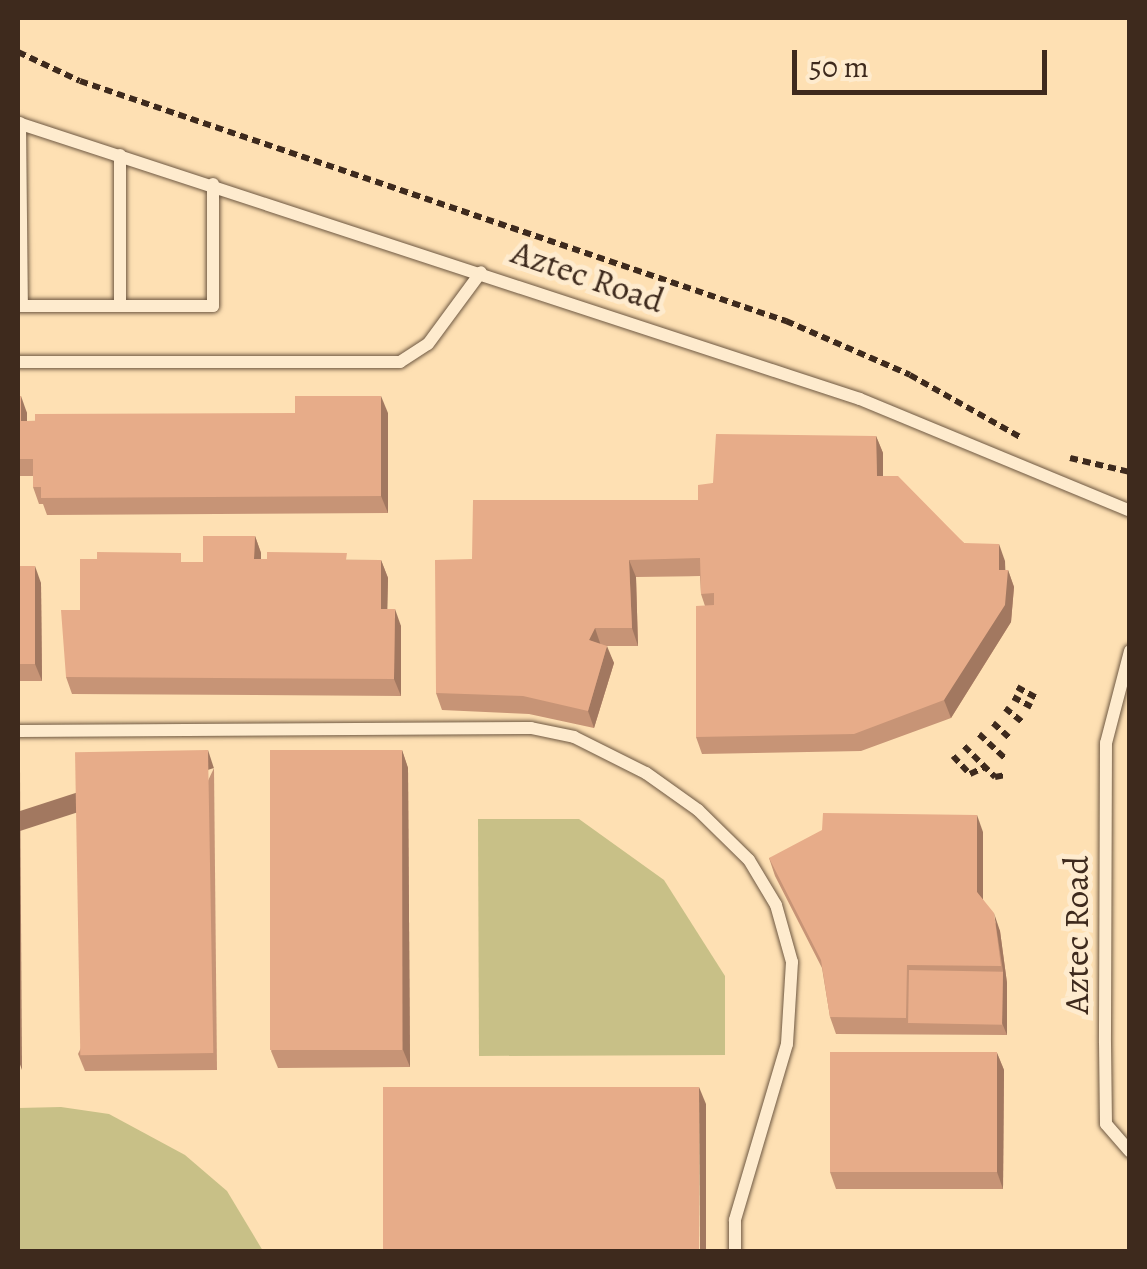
<!DOCTYPE html>
<html>
<head>
<meta charset="utf-8">
<style>
  body { margin:0 }
  #map { position:relative; width:1147px; height:1269px; overflow:hidden; background:#fee0b3; font-family:Alegreya,serif }
  div>[style] { position:absolute }
  [style*='--x'] { left:calc(var(--x)*1px); top:calc(var(--y)*1px); width:calc(var(--w)*1px); rotate:calc(var(--a)*1deg) }
  .green>* { inset:0; background:#c8c087 }
  .path>* { height:6px; margin-top:-3px; transform-origin:0; background:repeating-linear-gradient(90deg,#3e2a1d 0 8px,transparent 0 13px) }
  .roads { filter:drop-shadow(0 0 2px #6e5842) drop-shadow(0 0 2px #6e5842) }
  .service>* { height:12px; margin:-6px; padding:0 6px; transform-origin:6px; border-radius:6px; background:#feebce }
  .wall>* { inset:0; background:#c79476 }
  .shaded-wall>* { inset:0; background:#a27860; transform-origin:0 0 }
  .building>* { inset:0; background:#e7ac89; transform-origin:0 0 }
  span { translate:-50% -50%; white-space:nowrap; text-align:center; line-height:1.15; -webkit-text-stroke:10px #feebce; paint-order:stroke }
  .street-label { font-size:35px; color:#3e2a1d }
  .frame { position:absolute; inset:0; border:20px solid #3e2a1d; pointer-events:none }
  .scale { position:absolute; left:792px; top:50px; width:255px; height:45px; box-sizing:border-box; border:5px solid #3e2a1d; border-top:0; padding-left:12px; font-size:30px; line-height:35px; white-space:nowrap; color:#3e2a1d; -webkit-text-stroke:8px #feebce; paint-order:stroke }
</style>
</head>
<body>
<div id="map">
  <div class="green">
    <div style="clip-path:polygon(478px 819px,579px 819px,664px 880px,725px 976px,725px 1055px,479px 1056px)"></div>
    <div style="clip-path:polygon(61px 1107px,109px 1114px,185px 1155px,227px 1191px,263px 1251px,18px 1251px,18px 1108px)"></div>
  </div>
  <div class="path">
    <div style="--x:18;--y:52;--w:68;--a:25.1"></div>
    <div style="--x:80;--y:81;--w:746;--a:18.78"></div>
    <div style="--x:786;--y:321;--w:135;--a:23.5"></div>
    <div style="--x:910;--y:375;--w:129;--a:29.4"></div>
    <div style="--x:1070;--y:458;--w:62;--a:13.1"></div>
    <div style="--x:1017;--y:687;--w:25;--a:29"></div>
    <div style="--x:1013;--y:697;--w:21;--a:28"></div>
    <div style="--x:1005;--y:708;--w:22;--a:39"></div>
    <div style="--x:993;--y:723;--w:25;--a:42"></div>
    <div style="--x:979;--y:734;--w:35;--a:43"></div>
    <div style="--x:964;--y:746;--w:44;--a:45"></div>
    <div style="--x:995;--y:777;--w:10;--a:-11"></div>
    <div style="--x:953;--y:756;--w:25;--a:47"></div>
    <div style="--x:970;--y:774;--w:17;--a:-25"></div>
  </div>
  <div class="roads">
    <div class="service">
      <div style="--x:18;--y:123;--w:886;--a:18.15"></div>
      <div style="--x:860;--y:399;--w:292;--a:22.5"></div>
      <div style="--x:20;--y:123;--w:183;--a:89.4"></div>
      <div style="--x:120;--y:155;--w:151;--a:90"></div>
      <div style="--x:18;--y:306;--w:195;--a:0"></div>
      <div style="--x:213;--y:306;--w:122;--a:-90"></div>
      <div style="--x:18;--y:362;--w:382;--a:0"></div>
      <div style="--x:400;--y:362;--w:33;--a:-33"></div>
      <div style="--x:428;--y:344;--w:89;--a:-53.6"></div>
      <div style="--x:1130;--y:651;--w:95;--a:104.6"></div>
      <div style="--x:1106;--y:743;--w:300;--a:90.2"></div>
      <div style="--x:1105;--y:1043;--w:81;--a:89.3"></div>
      <div style="--x:1106;--y:1124;--w:37;--a:49"></div>
      <div style="--x:18;--y:731;--w:513;--a:-0.34"></div>
      <div style="--x:531;--y:728;--w:44;--a:11.8"></div>
      <div style="--x:574;--y:737;--w:80;--a:26.6"></div>
      <div style="--x:646;--y:773;--w:64;--a:35.4"></div>
      <div style="--x:698;--y:810;--w:71;--a:44.4"></div>
      <div style="--x:749;--y:860;--w:52;--a:59"></div>
      <div style="--x:776;--y:905;--w:59;--a:74.3"></div>
      <div style="--x:792;--y:962;--w:82;--a:93.5"></div>
      <div style="--x:787;--y:1044;--w:184;--a:106.5"></div>
      <div style="--x:735;--y:1220;--w:32;--a:90"></div>
    </div>
  </div>
  <div class="wall">
    <div style="clip-path:polygon(18px 396px,27px 413px,27px 421px,388px 413px,388px 513px,47px 515px,43px 504px,39px 504px,33px 487px,33px 476px,18px 476px)"></div>
    <div style="clip-path:polygon(876px 436px,883px 453px,883px 476px,964px 543px,1005px 561px,1005px 570px,1008px 570px,1014px 587px,1011px 622px,951px 718px,861px 751px,702px 754px,696px 737px,705px 606px,701px 594px,700px 576px,636px 577px,638px 646px,606px 646px,614px 663px,594px 728px,529px 714px,442px 710px,436px 693px,472px 559px,698px 500px,713px 483px)"></div>
    <div style="clip-path:polygon(255px 536px,261px 553px,261px 559px,381px 560px,388px 578px,387px 609px,401px 626px,401px 696px,72px 694px,66px 677px,80px 610px,184px 562px,203px 562px)"></div>
    <div style="clip-path:polygon(18px 566px,41px 583px,42px 681px,18px 681px)"></div>
    <div style="clip-path:polygon(402px 750px,408px 768px,410px 1067px,278px 1068px,271px 1051px)"></div>
    <div style="clip-path:polygon(214px 768px,217px 1070px,85px 1071px,78px 1054px)"></div>
    <div style="clip-path:polygon(983px 832px,983px 900px,1000px 931px,1007px 983px,1007px 1035px,836px 1034px,830px 1017px,822px 968px,775px 876px,769px 858px)"></div>
    <div style="clip-path:polygon(997px 1053px,1004px 1070px,1003px 1189px,836px 1189px,830px 1172px)"></div>
  </div>
  <div class="shaded-wall">
    <div style="clip-path:polygon(21px 396px,27px 413px,27px 438px,21px 421px)"></div>
    <div style="clip-path:polygon(381px 396px,388px 413px,388px 513px,381px 496px)"></div>
    <div style="clip-path:polygon(876px 436px,883px 453px,883px 493px,877px 476px)"></div>
    <div style="clip-path:polygon(255px 536px,261px 553px,261px 576px,254px 559px)"></div>
    <div style="clip-path:polygon(999px 544px,1005px 561px,1006px 587px,999px 570px)"></div>
    <div style="clip-path:polygon(381px 560px,388px 578px,387px 626px,381px 609px)"></div>
    <div style="clip-path:polygon(629px 560px,636px 577px,638px 646px,632px 628px)"></div>
    <div style="clip-path:polygon(35px 566px,41px 583px,42px 681px,35px 664px)"></div>
    <div style="clip-path:polygon(1008px 570px,1014px 587px,1011px 622px,951px 718px,944px 700px)"></div>
    <div style="clip-path:polygon(395px 609px,401px 626px,401px 696px,394px 679px)"></div>
    <div style="clip-path:polygon(595px 628px,601px 646px,589px 640px)"></div>
    <div style="clip-path:polygon(607px 646px,614px 663px,594px 728px,588px 711px)"></div>
    <div style="left:208px;top:750px;width:19px;height:303px;rotate:72deg"></div>
    <div style="clip-path:polygon(402px 750px,408px 768px,410px 1067px,403px 1050px)"></div>
    <div style="clip-path:polygon(18px 760px,20px 768px,22px 1070px,18px 1059px)"></div>
    <div style="clip-path:polygon(977px 815px,983px 832px,983px 909px,977px 892px)"></div>
    <div style="clip-path:polygon(994px 913px,1000px 931px,1007px 983px,1007px 1035px,1002px 1023px,1003px 971px)"></div>
    <div style="clip-path:polygon(997px 1053px,1004px 1070px,1003px 1189px,997px 1172px)"></div>
    <div style="clip-path:polygon(699px 1087px,706px 1104px,706px 1252px,700px 1252px)"></div>
  </div>
  <div class="building">
    <div style="clip-path:polygon(18px 396px,21px 396px,21px 421px,35px 421px,35px 414px,295px 413px,295px 396px,381px 396px,381px 496px,41px 498px,41px 487px,33px 487px,33px 459px,18px 459px)"></div>
    <div style="clip-path:polygon(716px 434px,876px 436px,877px 476px,898px 476px,964px 543px,999px 544px,999px 570px,1008px 570px,1005px 605px,944px 700px,854px 734px,696px 737px,696px 606px,714px 605px,714px 593px,701px 594px,700px 558px,629px 560px,632px 628px,595px 628px,589px 640px,607px 646px,588px 711px,523px 696px,436px 693px,435px 560px,472px 559px,473px 500px,698px 500px,698px 485px,713px 483px)"></div>
    <div style="clip-path:polygon(203px 536px,255px 536px,254px 559px,267px 559px,267px 552px,347px 553px,346px 560px,381px 560px,381px 609px,395px 609px,394px 679px,66px 677px,61px 610px,80px 610px,80px 559px,97px 559px,97px 552px,181px 553px,181px 562px,203px 562px)"></div>
    <div style="left:18px;top:566px;width:17px;height:98px"></div>
    <div style="left:208px;top:750px;width:303px;height:133px;rotate:89deg"></div>
    <div style="left:402px;top:750px;width:300px;height:132px;rotate:90deg"></div>
    <div style="clip-path:polygon(823px 813px,977px 815px,977px 892px,994px 913px,1001px 966px,907px 965px,906px 1018px,830px 1017px,821px 960px,769px 858px,822px 830px)"></div>
    <div style="left:909px;top:970px;width:94px;height:53px;rotate:1deg"></div>
    <div style="left:830px;top:1052px;width:167px;height:120px"></div>
    <div style="left:383px;top:1087px;width:316px;height:165px"></div>
  </div>
  <div class="street-label">
    <span style="left:588px;top:276px;rotate:19deg">Aztec Road</span>
    <span style="left:1076px;top:935px;rotate:-90deg">Aztec Road</span>
  </div>
  <div class="frame"></div>
  <div class="scale">50 m</div>
</div>
</body>
</html>
